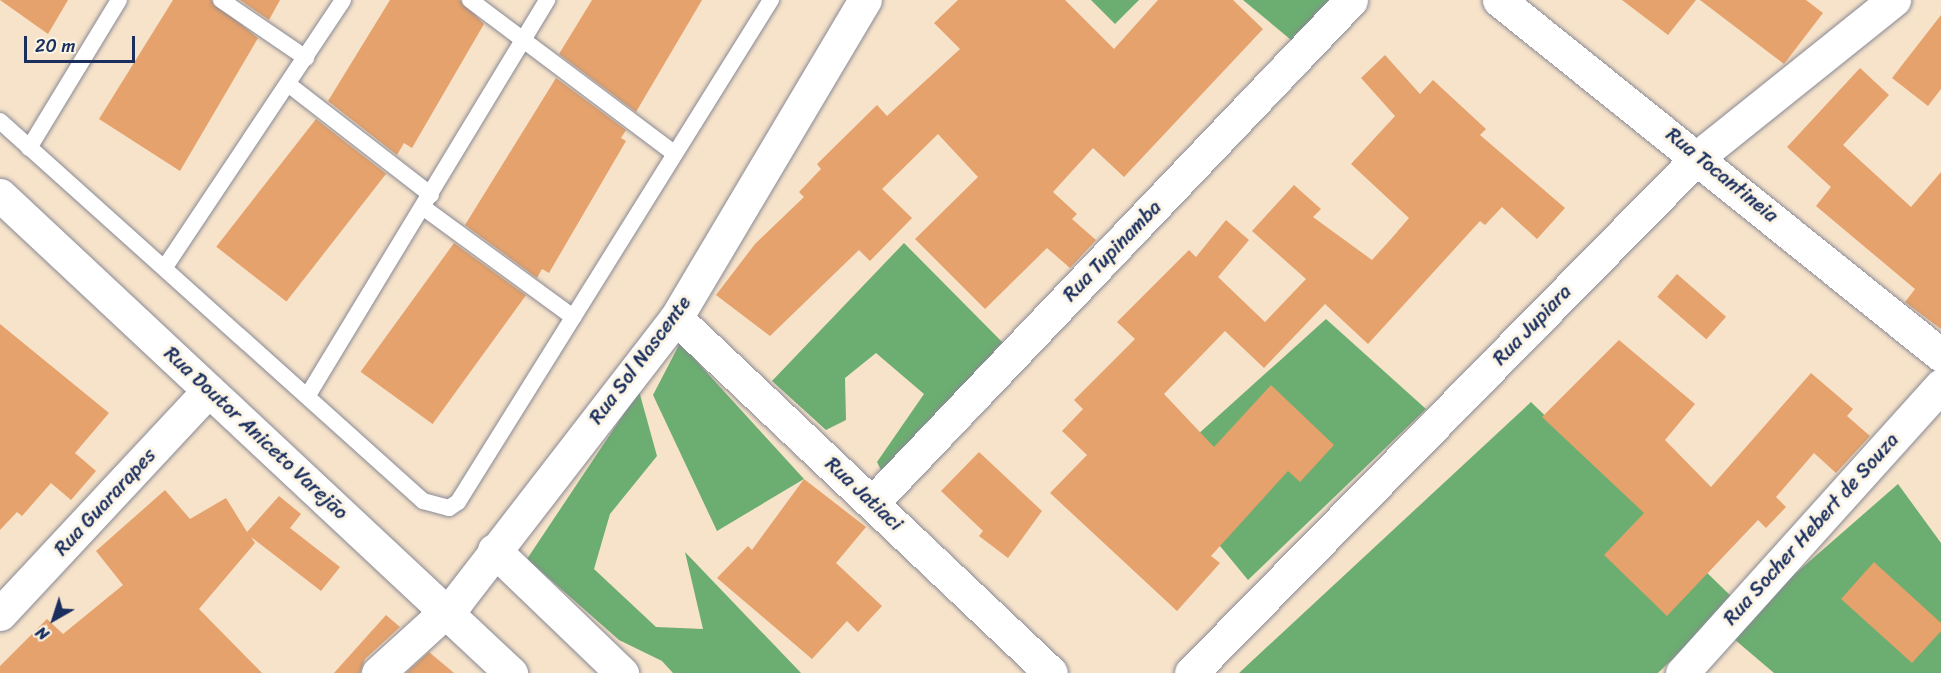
<!DOCTYPE html>
<html>
<head>
<meta charset="utf-8">
<style>
  body { margin:0 }
  #map { position:relative; width:1941px; height:673px; overflow:hidden; background:#f7e3ca; font-family:Sriracha,sans-serif }
  div>[style] { position:absolute }
  [style*='--x'] { left:calc(var(--x)*1px); top:calc(var(--y)*1px); width:calc(var(--w)*1px); rotate:calc(var(--a)*1deg) }
  .forest>* { inset:0; background:#6cad71 }
  .building>* { inset:0; background:#e5a26c; transform-origin:0 0 }
  .roads { filter:drop-shadow(0 0 2px #898994) drop-shadow(0 0 2px #898994) }
  .service>* { height:16px; margin:-8px; padding:0 8px; transform-origin:8px; border-radius:8px; background:#fff }
  .minor>* { height:33px; margin:-16.5px; padding:0 16.5px; transform-origin:16.5px; border-radius:16.5px; background:#fff }
  .tertiary>* { height:33px; margin:-16.5px; padding:0 16.5px; transform-origin:16.5px; border-radius:16.5px; background:#fff }
  span { translate:-50% -50%; white-space:nowrap; text-align:center; line-height:1.15; -webkit-text-stroke:6px #fcf5e5; paint-order:stroke }
  .street-label { font-size:20px; color:#1b2f5e }
  .north { position:absolute; left:24px; top:589px; width:60px; height:60px; -webkit-text-stroke:4px #fcf5e5; paint-order:stroke; rotate:219deg; font-size:16px; font-weight:700; line-height:24px; text-align:center; color:#1b2f5e }
  .north::after { content:''; display:block; margin:auto; width:21px; height:27px; background:#1b2f5e; clip-path:polygon(50% 0,100% 100%,50% 72%,0 100%) }
  .scale { position:absolute; left:24px; top:36px; width:111px; height:27px; box-sizing:border-box; border:3px solid #1b2f5e; border-top:0; padding-left:8px; font-size:18px; line-height:21px; white-space:nowrap; color:#1b2f5e; -webkit-text-stroke:4px #fcf5e5; paint-order:stroke }
</style>
</head>
<body>
<div id="map">
  <div class="forest">
    <div style="clip-path:polygon(1091px 0,1139px 0,1115px 24px)"></div>
    <div style="clip-path:polygon(1243px 0,1361px 0,1308px 54px)"></div>
    <div style="clip-path:polygon(904px 243px,1013px 353px,885px 478px,877px 462px,924px 394px,876px 353px,845px 378px,846px 420px,826px 430px,772px 381px)"></div>
    <div style="clip-path:polygon(1326px 319px,1426px 409px,1248px 580px,1220px 546px,1196px 436px)"></div>
    <div style="clip-path:polygon(680px 343px,804px 479px,717px 531px,653px 395px)"></div>
    <div style="clip-path:polygon(639px 391px,657px 456px,610px 514px,594px 569px,656px 627px,703px 629px,685px 552px,801px 673px,673px 673px,662px 661px,619px 640px,527px 559px)"></div>
    <div style="clip-path:polygon(1531px 402px,1734px 599px,1658px 673px,1239px 673px)"></div>
    <div style="clip-path:polygon(1898px 484px,1941px 543px,1941px 673px,1774px 673px,1734px 639px,1764px 601px)"></div>
  </div>
  <div class="building">
    <div style="clip-path:polygon(0 0,68px 0,48px 34px)"></div>
    <div style="clip-path:polygon(173px 0,211px 0,258px 38px,180px 171px,99px 119px)"></div>
    <div style="clip-path:polygon(240px 0,280px 0,269px 20px)"></div>
    <div style="clip-path:polygon(390px 0,460px 0,484px 24px,412px 148px,404px 143px,397px 155px,328px 101px)"></div>
    <div style="clip-path:polygon(592px 0,702px 0,636px 112px,559px 54px)"></div>
    <div style="clip-path:polygon(958px 0,1065px 0,1114px 49px,1158px 0,1233px 0,1263px 29px,1124px 177px,1093px 148px,1053px 192px,1077px 214px,1072px 219px,1096px 240px,1070px 268px,1047px 248px,985px 309px,915px 239px,978px 177px,938px 134px,882px 189px,912px 218px,870px 261px,859px 250px,770px 336px,716px 295px,755px 244px,804px 197px,799px 192px,821px 169px,817px 164px,877px 105px,887px 116px,960px 49px,934px 23px)"></div>
    <div style="clip-path:polygon(1622px 0,1696px 0,1668px 35px)"></div>
    <div style="clip-path:polygon(1700px 0,1806px 0,1823px 13px,1784px 64px)"></div>
    <div style="clip-path:polygon(1941px 15px,1941px 89px,1928px 106px,1892px 78px)"></div>
    <div style="clip-path:polygon(1385px 55px,1420px 94px,1433px 80px,1486px 129px,1480px 135px,1565px 208px,1537px 239px,1502px 207px,1485px 225px,1480px 221px,1368px 344px,1325px 304px,1264px 368px,1225px 331px,1164px 394px,1214px 447px,1271px 385px,1334px 445px,1300px 482px,1288px 471px,1211px 556px,1220px 563px,1177px 611px,1050px 493px,1087px 455px,1062px 431px,1083px 409px,1074px 400px,1135px 339px,1117px 322px,1189px 250px,1196px 257px,1226px 220px,1249px 240px,1218px 277px,1265px 322px,1306px 279px,1252px 231px,1294px 185px,1321px 209px,1313px 217px,1372px 260px,1391px 239px,1409px 218px,1351px 164px,1395px 116px,1361px 78px)"></div>
    <div style="clip-path:polygon(1860px 68px,1889px 95px,1843px 145px,1911px 207px,1941px 172px,1941px 329px,1905px 302px,1915px 289px,1816px 206px,1831px 187px,1787px 147px)"></div>
    <div style="clip-path:polygon(556px 78px,626px 130px,621px 138px,626px 141px,549px 273px,542px 269px,537px 278px,465px 225px)"></div>
    <div style="left:316px;top:119px;width:89px;height:162px;rotate:38deg"></div>
    <div style="left:454px;top:243px;width:89px;height:159px;rotate:36deg"></div>
    <div style="left:1677px;top:274px;width:65px;height:30px;rotate:41deg"></div>
    <div style="clip-path:polygon(0 324px,109px 413px,75px 453px,96px 471px,71px 500px,51px 483px,22px 516px,17px 512px,0 530px)"></div>
    <div style="clip-path:polygon(1619px 340px,1695px 404px,1665px 440px,1711px 487px,1811px 373px,1853px 409px,1847px 416px,1870px 436px,1836px 473px,1814px 453px,1776px 497px,1786px 507px,1766px 528px,1758px 520px,1667px 616px,1604px 555px,1644px 513px,1542px 417px)"></div>
    <div style="clip-path:polygon(979px 452px,1042px 511px,1008px 558px,979px 536px,983px 531px,941px 491px)"></div>
    <div style="clip-path:polygon(804px 479px,866px 527px,836px 563px,882px 606px,858px 632px,847px 621px,812px 659px,717px 578px,748px 546px,752px 550px)"></div>
    <div style="clip-path:polygon(165px 490px,190px 519px,226px 498px,247px 532px,279px 496px,301px 514px,290px 528px,340px 567px,321px 591px,251px 537px,255px 543px,199px 609px,262px 673px,0 673px,0 666px,47px 619px,63px 634px,123px 585px,96px 551px)"></div>
    <div style="clip-path:polygon(1874px 562px,1941px 623px,1941px 631px,1912px 663px,1841px 599px)"></div>
    <div style="clip-path:polygon(386px 615px,400px 627px,365px 659px,360px 673px,334px 673px)"></div>
    <div style="clip-path:polygon(429px 652px,454px 673px,406px 673px)"></div>
  </div>
  <div class="roads">
    <div class="service">
      <div style="--x:221;--y:0;--w:103;--a:34.3"></div>
      <div style="--x:470;--y:0;--w:256;--a:36.9"></div>
      <div style="--x:288;--y:84;--w:181;--a:37.8"></div>
      <div style="--x:0;--y:121;--w:569;--a:41.93"></div>
      <div style="--x:423;--y:501;--w:27;--a:15"></div>
      <div style="--x:449;--y:508;--w:11;--a:-34"></div>
      <div style="--x:458;--y:502;--w:592;--a:-58.06"></div>
      <div style="--x:29;--y:148;--w:173;--a:-58.7"></div>
      <div style="--x:424;--y:208;--w:185;--a:36.2"></div>
      <div style="--x:165;--y:267;--w:321;--a:-56.3"></div>
      <div style="--x:308;--y:395;--w:462;--a:-58.8"></div>
    </div>
    <div class="minor">
      <div style="--x:0;--y:195;--w:700;--a:43.09"></div>
      <div style="--x:676;--y:318;--w:516;--a:43.43"></div>
      <div style="--x:873;--y:502;--w:693;--a:-46.4"></div>
      <div style="--x:494;--y:550;--w:178;--a:43.9"></div>
      <div style="--x:0;--y:614;--w:306;--a:-47"></div>
      <div style="--x:378;--y:673;--w:107;--a:-42.3"></div>
      <div style="--x:457;--y:601;--w:358;--a:-52.3"></div>
      <div style="--x:676;--y:318;--w:370;--a:-59.3"></div>
      <div style="--x:1191;--y:673;--w:725;--a:-45.5"></div>
      <div style="--x:1699;--y:156;--w:250;--a:-38.7"></div>
      <div style="--x:1682;--y:673;--w:387;--a:-48"></div>
    </div>
    <div class="tertiary">
      <div style="--x:1499;--y:0;--w:567;--a:38.77"></div>
    </div>
  </div>
  <div class="street-label">
    <span style="left:1722px;top:175px;rotate:39deg">Rua Tocantineia</span>
    <span style="left:1112px;top:251px;rotate:-46deg">Rua Tupinamba</span>
    <span style="left:1532px;top:325px;rotate:-46deg">Rua Jupiara</span>
    <span style="left:640px;top:360px;rotate:-53deg">Rua Sol Nascente</span>
    <span style="left:256px;top:433px;rotate:43deg">Rua Doutor Aniceto Varejão</span>
    <span style="left:864px;top:494px;rotate:43deg">Rua Jatiaci</span>
    <span style="left:105px;top:502px;rotate:-47deg">Rua Guararapes</span>
    <span style="left:1811px;top:529px;rotate:-48deg">Rua Socher Hebert de Souza</span>
  </div>
  <div class="north">N</div>
  <div class="scale">20 m</div>
</div>
</body>
</html>
